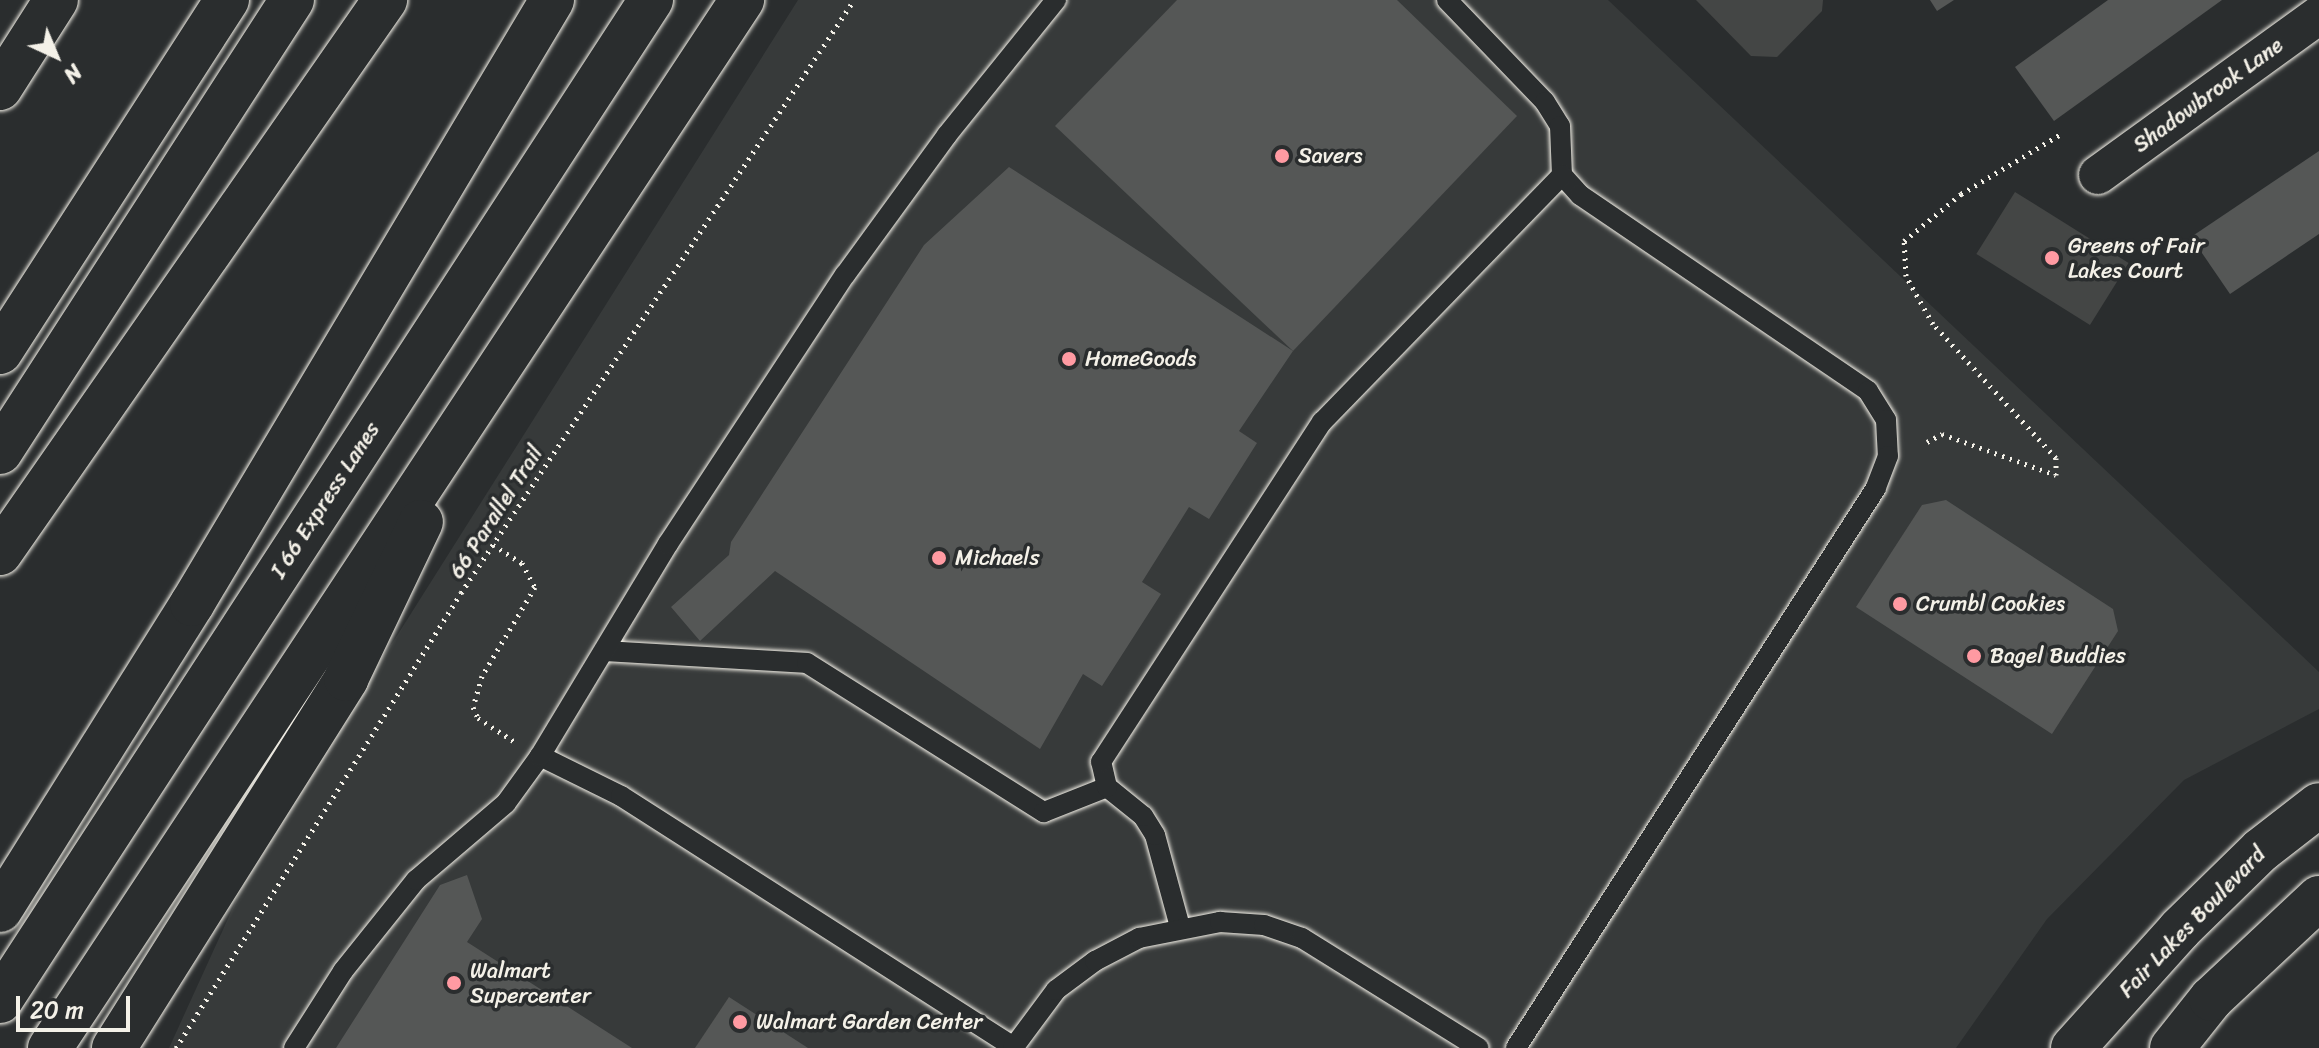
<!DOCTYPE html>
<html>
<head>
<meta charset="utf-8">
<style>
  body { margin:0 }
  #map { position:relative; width:2319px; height:1048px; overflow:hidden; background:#2a2d2e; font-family:Sriracha,sans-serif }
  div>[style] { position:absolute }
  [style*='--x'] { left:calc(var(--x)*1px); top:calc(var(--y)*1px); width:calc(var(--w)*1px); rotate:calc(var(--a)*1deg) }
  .built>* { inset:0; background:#373a3a }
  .green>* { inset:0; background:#444645; transform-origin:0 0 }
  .building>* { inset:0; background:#555756 }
  .path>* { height:5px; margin-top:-2.5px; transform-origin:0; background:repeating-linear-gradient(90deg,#f4f1e8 0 2px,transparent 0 8px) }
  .roads { filter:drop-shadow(0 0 2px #f4f1e8) drop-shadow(0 0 2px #f4f1e8) }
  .service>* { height:20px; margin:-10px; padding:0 10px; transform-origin:10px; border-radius:10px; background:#2a2d2e }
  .minor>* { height:38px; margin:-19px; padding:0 19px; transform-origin:19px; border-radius:19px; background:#2a2d2e }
  .tertiary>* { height:44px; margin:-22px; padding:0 22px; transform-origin:22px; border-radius:22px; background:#2a2d2e }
  .motorway>* { height:44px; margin:-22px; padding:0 22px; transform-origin:22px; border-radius:22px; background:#2a2d2e }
  .dots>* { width:22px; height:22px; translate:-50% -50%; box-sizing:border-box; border:4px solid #2a2d2e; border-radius:50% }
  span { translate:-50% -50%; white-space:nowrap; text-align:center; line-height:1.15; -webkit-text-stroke:7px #2a2d2e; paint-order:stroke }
  .street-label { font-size:22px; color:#f4f1e8 }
  .poi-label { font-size:22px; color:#f4f1e8 }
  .left { translate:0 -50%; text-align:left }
  .north { position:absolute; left:16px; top:16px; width:80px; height:80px; -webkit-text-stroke:6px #2a2d2e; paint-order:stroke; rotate:136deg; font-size:22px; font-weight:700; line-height:32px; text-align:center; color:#f4f1e8 }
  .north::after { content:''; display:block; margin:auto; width:28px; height:36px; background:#f4f1e8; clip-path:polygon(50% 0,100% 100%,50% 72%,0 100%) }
  .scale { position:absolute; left:16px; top:996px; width:114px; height:36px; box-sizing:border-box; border:4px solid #f4f1e8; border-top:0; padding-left:10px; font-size:24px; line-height:28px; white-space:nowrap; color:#f4f1e8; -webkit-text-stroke:6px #2a2d2e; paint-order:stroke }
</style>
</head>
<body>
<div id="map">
  <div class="built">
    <div style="clip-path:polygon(798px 0,1608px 0,2319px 672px,2319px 709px,2184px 780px,2047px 919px,1956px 1048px,169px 1048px,273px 820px,393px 642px)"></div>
  </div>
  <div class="green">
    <div style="clip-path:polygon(1696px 0,1823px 0,1822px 11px,1777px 57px,1751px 56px)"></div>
    <div style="left:2015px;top:192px;width:134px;height:73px;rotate:32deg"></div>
  </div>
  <div class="building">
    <div style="clip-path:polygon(1177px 0,1397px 0,1517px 116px,1293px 351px,1055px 126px)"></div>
    <div style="clip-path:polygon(1930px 0,1954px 0,1937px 11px)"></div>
    <div style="clip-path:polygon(2108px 0,2222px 0,2054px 121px,2015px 67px)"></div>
    <div style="clip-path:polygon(2319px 151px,2319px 234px,2230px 294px,2191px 237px)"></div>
    <div style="clip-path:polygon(1009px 167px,1293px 351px,1239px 431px,1257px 443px,1209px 519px,1189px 507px,1142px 582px,1161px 594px,1102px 686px,1083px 674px,1040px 749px,775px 571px,700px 641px,671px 607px,729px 555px,731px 542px,924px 245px)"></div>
    <div style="clip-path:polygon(1946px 500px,2113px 609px,2118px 631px,2052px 734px,1856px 607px,1922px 505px)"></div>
    <div style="clip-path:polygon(467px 875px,482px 919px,467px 942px,632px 1048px,336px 1048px,440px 885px)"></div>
    <div style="clip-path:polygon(729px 997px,808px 1048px,695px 1048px)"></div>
  </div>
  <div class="path">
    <div style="--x:1927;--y:442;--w:17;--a:-28"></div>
    <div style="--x:1942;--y:434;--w:121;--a:19.8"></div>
    <div style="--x:2056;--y:475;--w:17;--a:-90"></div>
    <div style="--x:2056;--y:458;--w:182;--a:-132.5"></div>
    <div style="--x:1933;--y:324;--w:55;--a:-119.4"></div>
    <div style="--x:1906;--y:276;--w:35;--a:-93"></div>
    <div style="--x:1904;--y:241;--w:74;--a:-39.5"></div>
    <div style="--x:1961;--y:194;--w:117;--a:-31"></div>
    <div style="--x:493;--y:545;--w:34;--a:32"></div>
    <div style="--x:522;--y:563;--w:27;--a:62"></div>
    <div style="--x:535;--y:587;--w:104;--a:120.8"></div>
    <div style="--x:482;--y:676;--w:32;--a:106"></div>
    <div style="--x:473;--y:707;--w:12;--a:66"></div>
    <div style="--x:478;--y:718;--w:44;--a:33"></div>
    <div style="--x:176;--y:1048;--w:537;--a:-57.94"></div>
    <div style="--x:461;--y:593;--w:711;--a:-56.47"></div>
  </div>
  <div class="roads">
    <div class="service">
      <div style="--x:1447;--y:0;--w:141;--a:46.1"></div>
      <div style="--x:1545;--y:102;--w:28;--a:58"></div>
      <div style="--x:1560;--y:126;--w:49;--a:87.7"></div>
      <div style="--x:1562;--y:175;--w:27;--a:48"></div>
      <div style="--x:1580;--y:195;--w:348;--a:34.2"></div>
      <div style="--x:1868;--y:391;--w:34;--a:58"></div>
      <div style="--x:1886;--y:420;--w:36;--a:87"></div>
      <div style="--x:1888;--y:456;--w:34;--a:111"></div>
      <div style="--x:1876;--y:488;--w:666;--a:122.74"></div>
      <div style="--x:606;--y:651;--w:201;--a:3.4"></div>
      <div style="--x:807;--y:663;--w:280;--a:32.2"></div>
      <div style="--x:1044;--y:812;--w:68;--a:-21.6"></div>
      <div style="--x:540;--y:756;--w:90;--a:26.3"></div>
      <div style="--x:621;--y:796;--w:465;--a:32.6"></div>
      <div style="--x:1180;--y:927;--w:95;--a:-105.2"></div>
      <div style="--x:1155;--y:835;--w:22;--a:-122"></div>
      <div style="--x:1143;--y:816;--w:46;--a:-141.1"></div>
      <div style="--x:1107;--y:787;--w:26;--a:-103"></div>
      <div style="--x:1101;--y:762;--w:406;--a:-57"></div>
      <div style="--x:1322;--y:422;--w:344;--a:-45.8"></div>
      <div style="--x:294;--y:1048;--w:91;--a:-57.5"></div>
      <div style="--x:343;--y:971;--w:117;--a:-51.3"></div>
      <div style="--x:416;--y:880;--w:118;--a:-40.5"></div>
      <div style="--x:506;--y:803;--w:58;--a:-54.1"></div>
      <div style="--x:540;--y:756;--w:248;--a:-58.9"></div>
      <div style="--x:668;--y:544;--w:322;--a:-56.7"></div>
      <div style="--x:845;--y:275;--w:173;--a:-53.9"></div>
      <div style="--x:947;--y:135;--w:174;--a:-51.1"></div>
      <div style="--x:1013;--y:1048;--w:72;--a:-53.4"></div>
      <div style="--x:1056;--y:990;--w:49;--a:-36.6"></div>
      <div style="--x:1095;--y:961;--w:50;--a:-27.6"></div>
      <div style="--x:1139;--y:938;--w:83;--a:-11.2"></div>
      <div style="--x:1220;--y:922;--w:44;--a:3.9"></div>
      <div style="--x:1264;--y:925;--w:40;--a:18.9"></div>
      <div style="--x:1302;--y:938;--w:208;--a:31.9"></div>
    </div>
    <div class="minor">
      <div style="--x:2098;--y:175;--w:273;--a:-35.9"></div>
    </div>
    <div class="tertiary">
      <div style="--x:2073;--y:1048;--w:160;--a:-48"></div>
      <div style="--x:2180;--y:929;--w:113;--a:-44.3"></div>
      <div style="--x:2261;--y:850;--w:73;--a:-37.8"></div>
      <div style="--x:2172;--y:1048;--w:63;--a:-51.5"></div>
      <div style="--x:2211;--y:999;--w:148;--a:-43.1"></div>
    </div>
    <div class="motorway">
      <div style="--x:0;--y:88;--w:104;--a:-57.5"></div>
      <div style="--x:0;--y:352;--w:419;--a:-57.2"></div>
      <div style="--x:0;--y:452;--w:538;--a:-57.14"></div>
      <div style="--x:0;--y:553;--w:674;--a:-55.15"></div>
      <div style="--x:0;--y:910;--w:361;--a:-57.9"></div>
      <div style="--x:192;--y:604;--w:703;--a:-59.2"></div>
      <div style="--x:0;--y:1001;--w:1194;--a:-56.96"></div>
      <div style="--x:50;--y:1048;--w:1256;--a:-56.56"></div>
      <div style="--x:114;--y:1048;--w:436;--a:-57.8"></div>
      <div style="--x:346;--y:679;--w:174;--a:-64.5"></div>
    </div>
  </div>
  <div class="dots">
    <div style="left:1282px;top:156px;background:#ff9aa2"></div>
    <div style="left:2052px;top:258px;background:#ff9aa2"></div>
    <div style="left:1069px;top:359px;background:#ff9aa2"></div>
    <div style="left:939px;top:558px;background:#ff9aa2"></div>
    <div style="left:1900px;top:604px;background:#ff9aa2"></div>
    <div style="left:1974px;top:656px;background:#ff9aa2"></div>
    <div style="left:454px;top:983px;background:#ff9aa2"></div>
    <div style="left:740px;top:1022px;background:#ff9aa2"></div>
  </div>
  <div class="street-label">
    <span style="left:2208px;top:95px;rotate:-36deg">Shadowbrook Lane</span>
    <span style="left:325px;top:500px;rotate:-57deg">I 66 Express Lanes</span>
    <span style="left:496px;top:512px;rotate:-57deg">66 Parallel Trail</span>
    <span style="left:2192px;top:922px;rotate:-46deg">Fair Lakes Boulevard</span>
  </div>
  <div class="poi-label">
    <span class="left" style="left:1298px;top:156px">Savers</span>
    <span class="left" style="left:2068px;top:258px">Greens of Fair<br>Lakes Court</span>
    <span class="left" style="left:1085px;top:359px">HomeGoods</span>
    <span class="left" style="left:955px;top:558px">Michaels</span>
    <span class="left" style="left:1916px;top:604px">Crumbl Cookies</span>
    <span class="left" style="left:1990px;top:656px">Bagel Buddies</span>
    <span class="left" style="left:470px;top:983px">Walmart<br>Supercenter</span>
    <span class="left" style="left:756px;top:1022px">Walmart Garden Center</span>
  </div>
  <div class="north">N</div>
  <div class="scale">20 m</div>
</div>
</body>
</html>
